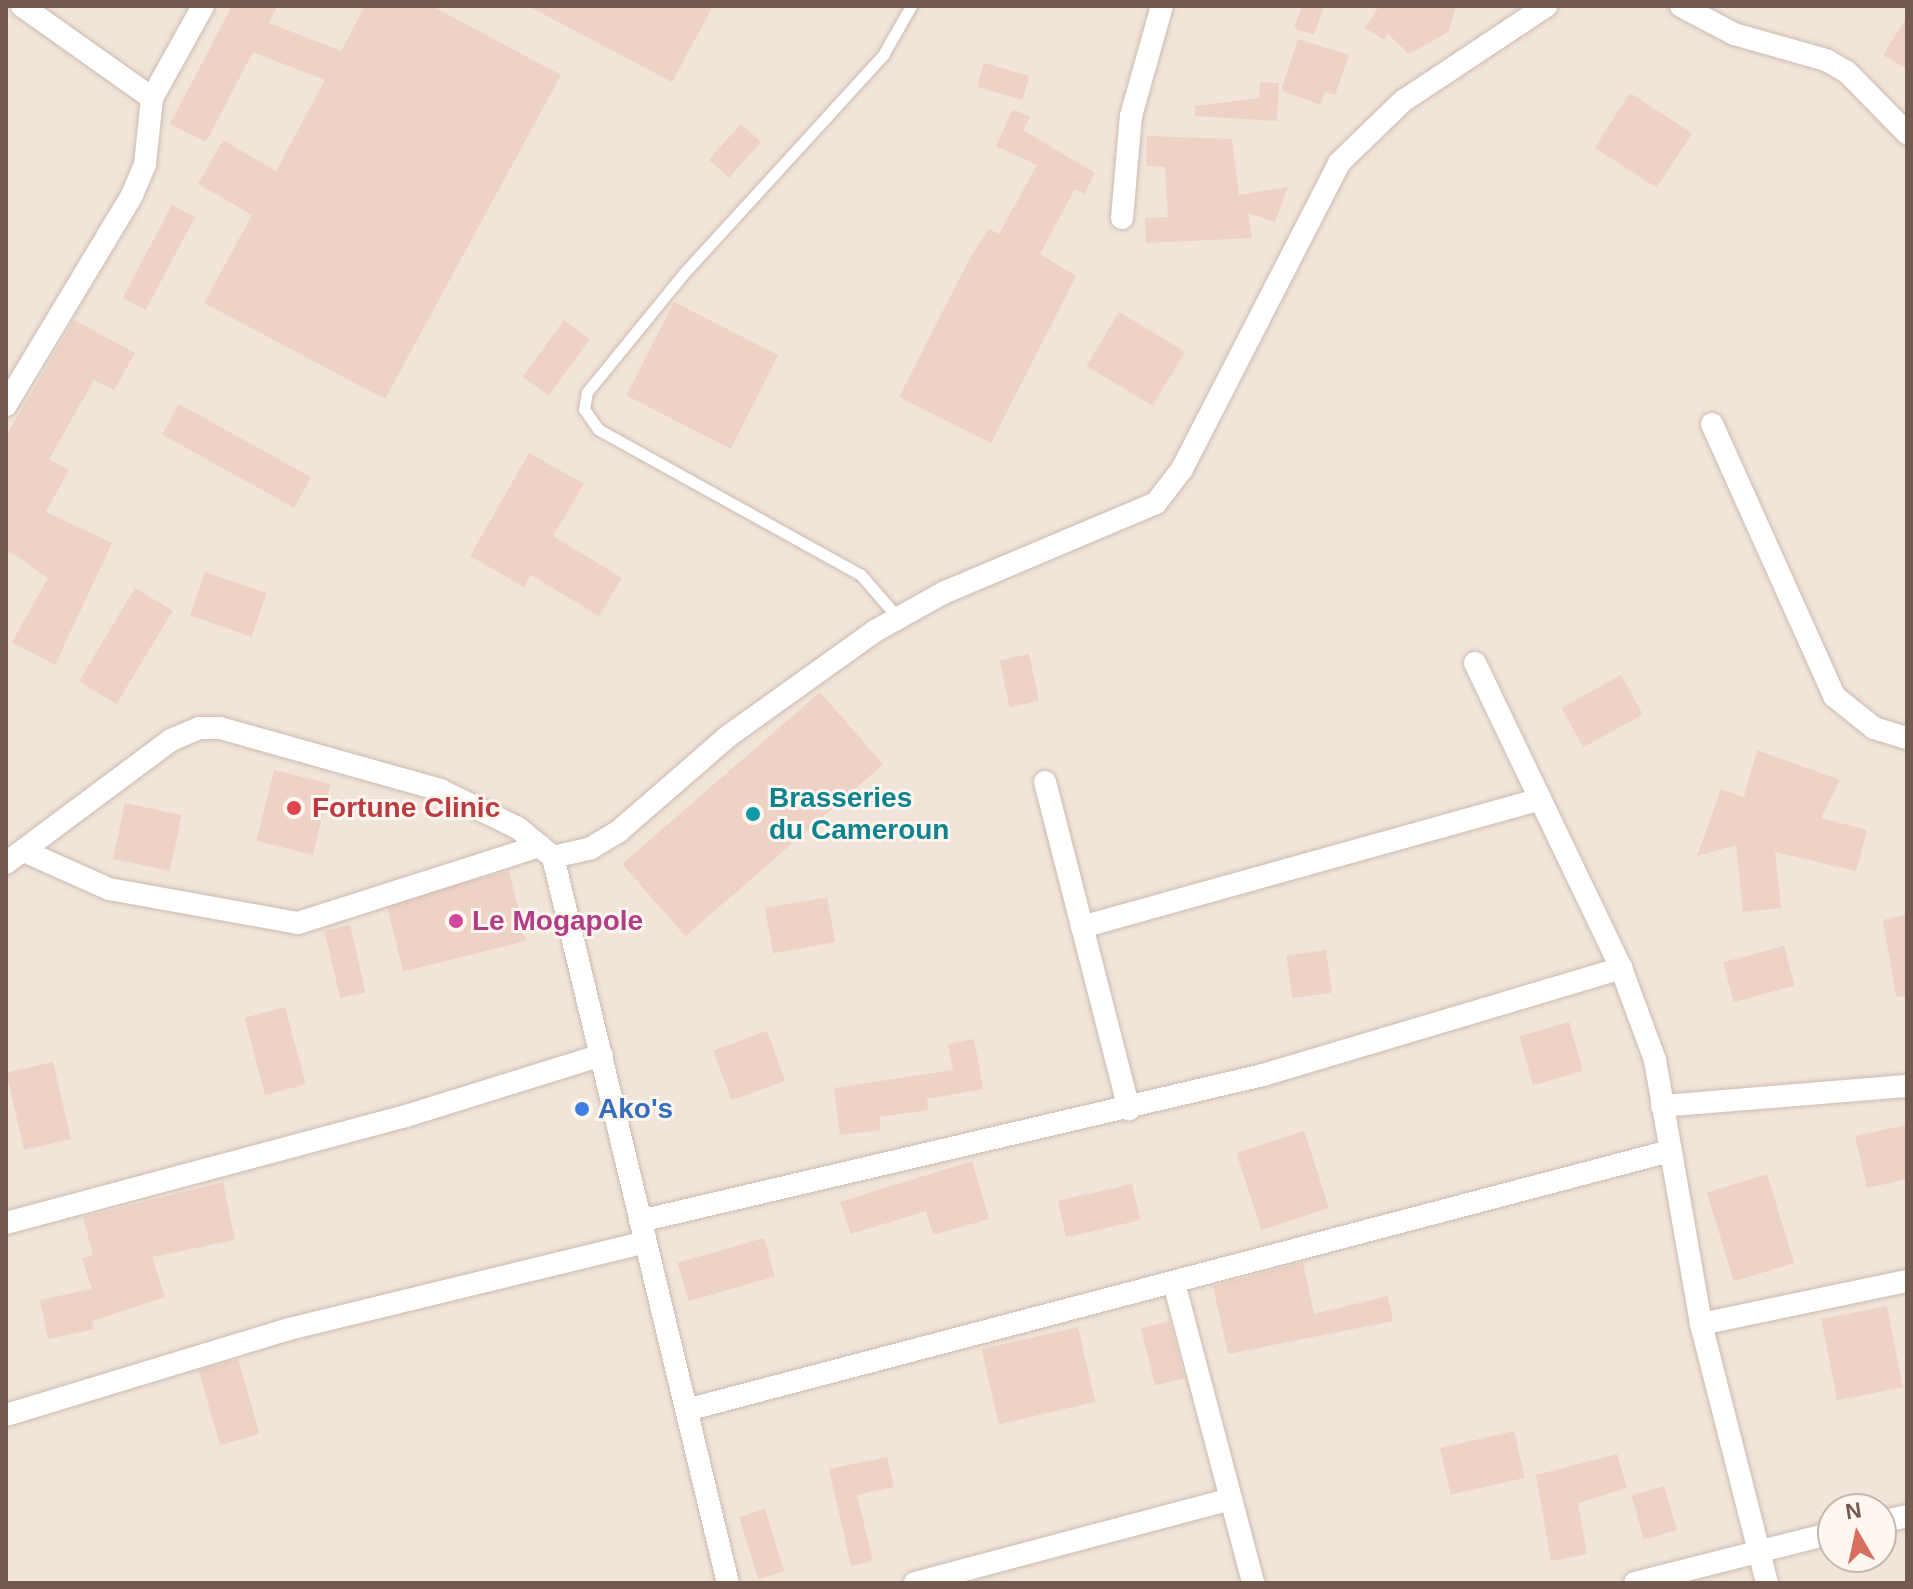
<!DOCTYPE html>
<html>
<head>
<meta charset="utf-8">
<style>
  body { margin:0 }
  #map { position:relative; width:1913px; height:1589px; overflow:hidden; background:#faf3ea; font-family:Arial,sans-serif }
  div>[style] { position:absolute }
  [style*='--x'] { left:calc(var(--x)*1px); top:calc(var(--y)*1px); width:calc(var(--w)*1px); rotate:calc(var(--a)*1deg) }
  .residential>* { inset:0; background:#f1e4d9 }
  .building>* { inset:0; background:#edd2c5; transform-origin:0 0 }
  .roads { filter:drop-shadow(0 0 2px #ccbbb1) drop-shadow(0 0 2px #ccbbb1) }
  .service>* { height:11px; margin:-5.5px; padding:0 5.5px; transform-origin:5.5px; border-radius:5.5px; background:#fff }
  .minor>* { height:22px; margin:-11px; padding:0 11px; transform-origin:11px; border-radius:11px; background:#fff }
  .dots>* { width:22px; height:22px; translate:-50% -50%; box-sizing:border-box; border:4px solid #fdf7f0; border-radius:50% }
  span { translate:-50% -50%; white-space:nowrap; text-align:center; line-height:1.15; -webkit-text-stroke:6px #fdf7f0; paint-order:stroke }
  .culture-label { font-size:28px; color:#0d838f; font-weight:700 }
  .left { translate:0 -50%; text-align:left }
  .health-label { font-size:28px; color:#be3a42; font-weight:700 }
  .hotel-label { font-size:28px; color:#b23c85; font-weight:700 }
  .shop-label { font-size:28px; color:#366cbe; font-weight:700 }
  .frame { position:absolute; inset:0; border:8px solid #735a50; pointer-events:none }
  .north { position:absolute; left:1817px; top:1493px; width:80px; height:80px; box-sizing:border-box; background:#fdf7f0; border:2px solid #c6b8b0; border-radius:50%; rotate:351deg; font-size:22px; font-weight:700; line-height:32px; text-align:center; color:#735a50 }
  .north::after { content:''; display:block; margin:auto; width:28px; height:36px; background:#d66f5d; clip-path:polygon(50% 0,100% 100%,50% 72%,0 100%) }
</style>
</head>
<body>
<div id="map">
  <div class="residential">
    <div style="clip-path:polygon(evenodd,6px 6px,1907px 6px,1907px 1583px,6px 1583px,6px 6px,1833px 1509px,1881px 1509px,1881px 1557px,1833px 1557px,1833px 1509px)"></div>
  </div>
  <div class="building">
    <div style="clip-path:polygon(232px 6px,277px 6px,269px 23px,341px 51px,365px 6px,432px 6px,561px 75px,385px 399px,204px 303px,252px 215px,198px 184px,223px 140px,276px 171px,325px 80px,253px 52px,206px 142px,170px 124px)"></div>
    <div style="clip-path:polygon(528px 6px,713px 6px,672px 82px)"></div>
    <div style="clip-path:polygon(1302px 6px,1324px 6px,1314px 35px,1294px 28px)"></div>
    <div style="clip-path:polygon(1379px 6px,1456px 6px,1448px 32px,1409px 54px,1388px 34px,1384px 40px,1365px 28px)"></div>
    <div style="clip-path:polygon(1907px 17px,1907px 69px,1883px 55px)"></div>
    <div style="clip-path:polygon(1298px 39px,1349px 55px,1335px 95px,1325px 92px,1320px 105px,1281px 90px)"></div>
    <div style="left:984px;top:63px;width:47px;height:25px;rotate:16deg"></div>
    <div style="clip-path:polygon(1260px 82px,1279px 83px,1277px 121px,1195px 116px,1195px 106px,1259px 98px)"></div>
    <div style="left:1630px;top:93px;width:74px;height:65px;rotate:33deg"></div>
    <div style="clip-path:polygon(1013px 109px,1030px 117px,1023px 130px,1095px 173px,1084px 194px,1075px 189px,1040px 254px,1076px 276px,991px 443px,899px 397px,970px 258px,989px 229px,999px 234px,1037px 165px,996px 146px)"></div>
    <div style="left:741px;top:124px;width:27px;height:48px;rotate:42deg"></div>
    <div style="clip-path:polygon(1147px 136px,1232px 139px,1239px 195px,1288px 187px,1275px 222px,1248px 213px,1252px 238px,1146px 243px,1145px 218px,1168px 217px,1165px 167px,1146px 166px)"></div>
    <div style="left:172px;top:205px;width:26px;height:105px;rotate:28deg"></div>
    <div style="left:674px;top:302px;width:117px;height:105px;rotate:27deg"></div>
    <div style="left:1119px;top:312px;width:77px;height:63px;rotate:31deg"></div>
    <div style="clip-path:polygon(74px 320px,135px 353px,114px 390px,94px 380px,49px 459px,69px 470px,46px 512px,112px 543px,55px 665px,12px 642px,48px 578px,6px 549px,6px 436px)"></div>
    <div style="left:564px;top:320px;width:32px;height:70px;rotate:36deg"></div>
    <div style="left:179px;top:404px;width:151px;height:35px;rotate:29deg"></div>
    <div style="clip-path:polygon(529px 453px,584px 484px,553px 536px,622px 578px,599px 616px,531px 575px,524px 587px,470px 556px)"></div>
    <div style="left:205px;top:572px;width:65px;height:46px;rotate:19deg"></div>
    <div style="left:135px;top:588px;width:44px;height:109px;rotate:31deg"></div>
    <div style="left:1029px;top:654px;width:48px;height:30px;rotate:78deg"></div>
    <div style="left:1621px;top:675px;width:45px;height:68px;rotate:61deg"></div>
    <div style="left:820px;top:692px;width:96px;height:262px;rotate:49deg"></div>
    <div style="clip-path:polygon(1757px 750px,1840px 780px,1821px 818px,1867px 830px,1856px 871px,1775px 852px,1781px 908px,1743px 912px,1736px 845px,1697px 856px,1721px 789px,1744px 797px)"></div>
    <div style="left:274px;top:770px;width:58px;height:73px;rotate:14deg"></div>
    <div style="left:125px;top:803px;width:58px;height:57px;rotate:12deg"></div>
    <div style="left:509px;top:871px;width:72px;height:127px;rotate:76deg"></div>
    <div style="left:827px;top:897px;width:46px;height:63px;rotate:80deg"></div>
    <div style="clip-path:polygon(1907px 914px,1907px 996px,1896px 997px,1883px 920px)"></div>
    <div style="left:350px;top:925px;width:69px;height:26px;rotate:77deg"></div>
    <div style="left:1784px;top:946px;width:41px;height:63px;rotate:75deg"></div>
    <div style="left:1326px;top:950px;width:43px;height:40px;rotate:82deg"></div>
    <div style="left:285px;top:1007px;width:80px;height:42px;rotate:75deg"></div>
    <div style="left:1569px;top:1022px;width:51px;height:52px;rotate:74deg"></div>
    <div style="left:767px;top:1031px;width:53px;height:57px;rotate:70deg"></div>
    <div style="clip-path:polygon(974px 1039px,983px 1089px,927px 1099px,928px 1110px,879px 1117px,881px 1130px,840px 1135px,834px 1088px,953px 1070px,948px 1044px)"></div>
    <div style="left:53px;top:1062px;width:79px;height:48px;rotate:77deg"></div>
    <div style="clip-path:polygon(1907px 1125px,1907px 1179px,1867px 1188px,1855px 1136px)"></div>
    <div style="left:1304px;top:1131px;width:81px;height:71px;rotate:72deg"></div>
    <div style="clip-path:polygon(972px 1161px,989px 1219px,933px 1235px,926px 1211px,851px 1234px,840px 1202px)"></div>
    <div style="left:1767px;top:1174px;width:93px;height:63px;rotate:73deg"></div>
    <div style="clip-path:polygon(223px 1182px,235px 1240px,152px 1257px,165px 1297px,92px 1321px,94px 1329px,48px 1339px,40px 1300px,92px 1289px,82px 1258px,93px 1255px,83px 1217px)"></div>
    <div style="left:1132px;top:1184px;width:37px;height:76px;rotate:77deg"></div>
    <div style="left:764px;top:1238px;width:40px;height:90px;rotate:74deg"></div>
    <div style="clip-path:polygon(1303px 1262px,1314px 1314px,1388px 1296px,1393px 1321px,1228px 1354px,1213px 1286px)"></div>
    <div style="left:1887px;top:1306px;width:83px;height:67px;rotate:79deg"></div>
    <div style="left:1170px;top:1321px;width:59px;height:30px;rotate:76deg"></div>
    <div style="left:1078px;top:1327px;width:77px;height:99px;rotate:77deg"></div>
    <div style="left:238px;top:1359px;width:78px;height:41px;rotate:74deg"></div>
    <div style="left:1514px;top:1431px;width:48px;height:76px;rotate:77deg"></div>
    <div style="clip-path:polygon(1617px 1454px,1627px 1488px,1578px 1503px,1587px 1554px,1551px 1561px,1536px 1475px)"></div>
    <div style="clip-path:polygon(887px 1457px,894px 1487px,857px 1495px,873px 1561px,851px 1566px,829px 1469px)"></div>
    <div style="left:1664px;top:1486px;width:46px;height:34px;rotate:74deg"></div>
    <div style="left:765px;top:1509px;width:65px;height:27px;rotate:73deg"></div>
  </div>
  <div class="roads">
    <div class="service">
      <div style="--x:898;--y:618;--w:57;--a:-130.7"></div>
      <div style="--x:861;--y:575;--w:301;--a:-151"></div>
      <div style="--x:598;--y:429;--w:24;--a:-125"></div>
      <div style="--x:584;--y:409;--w:17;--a:-80"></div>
      <div style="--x:587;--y:392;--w:155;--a:-50.8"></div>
      <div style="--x:685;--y:272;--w:294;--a:-47.6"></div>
      <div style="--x:883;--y:55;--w:56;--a:-60.3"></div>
    </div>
    <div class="minor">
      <div style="--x:22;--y:6;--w:159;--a:35.3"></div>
      <div style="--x:1681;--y:6;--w:60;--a:27.8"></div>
      <div style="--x:1734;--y:34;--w:96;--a:15.8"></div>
      <div style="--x:1826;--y:60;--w:24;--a:30"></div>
      <div style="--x:1847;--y:72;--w:86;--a:45.5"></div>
      <div style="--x:1122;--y:218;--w:102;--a:-85"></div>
      <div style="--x:1131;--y:116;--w:114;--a:-74.3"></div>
      <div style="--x:6;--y:405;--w:245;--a:-59"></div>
      <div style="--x:132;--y:195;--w:34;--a:-67"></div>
      <div style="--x:145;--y:164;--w:66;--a:-83.9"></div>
      <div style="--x:152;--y:98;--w:105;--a:-61"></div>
      <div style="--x:1712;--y:424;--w:298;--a:65.8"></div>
      <div style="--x:1834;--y:696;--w:51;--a:38.7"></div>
      <div style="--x:1874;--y:728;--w:34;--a:17"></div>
      <div style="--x:1475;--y:663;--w:338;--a:64.4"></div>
      <div style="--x:1621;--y:968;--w:98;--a:69.7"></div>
      <div style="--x:1655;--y:1060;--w:268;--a:80.1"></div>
      <div style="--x:1701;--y:1324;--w:267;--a:75.7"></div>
      <div style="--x:1045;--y:782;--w:338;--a:75.6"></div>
      <div style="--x:24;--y:851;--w:93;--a:24.1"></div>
      <div style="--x:109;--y:889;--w:192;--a:10.2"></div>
      <div style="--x:298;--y:923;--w:254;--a:-17.7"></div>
      <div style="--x:553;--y:857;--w:39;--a:-13"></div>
      <div style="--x:591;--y:848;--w:33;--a:-31"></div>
      <div style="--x:619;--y:831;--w:143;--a:-41"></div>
      <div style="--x:727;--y:737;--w:182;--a:-35.6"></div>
      <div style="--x:875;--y:631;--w:78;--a:-29.2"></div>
      <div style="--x:943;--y:593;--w:231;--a:-22.9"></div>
      <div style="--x:1156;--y:503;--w:43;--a:-52.6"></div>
      <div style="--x:1182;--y:469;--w:344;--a:-62.8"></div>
      <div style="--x:1339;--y:163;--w:89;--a:-44.1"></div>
      <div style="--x:1403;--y:101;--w:172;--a:-33.6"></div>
      <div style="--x:6;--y:863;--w:206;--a:-36.7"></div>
      <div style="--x:171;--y:740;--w:30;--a:-23"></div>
      <div style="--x:199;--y:728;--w:21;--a:0"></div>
      <div style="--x:220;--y:728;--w:229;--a:15.7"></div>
      <div style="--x:440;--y:790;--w:87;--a:26"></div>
      <div style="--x:518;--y:828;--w:45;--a:39.6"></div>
      <div style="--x:553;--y:857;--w:747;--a:76.45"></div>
      <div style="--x:1082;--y:927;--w:476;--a:-15.6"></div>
      <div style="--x:1662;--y:1106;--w:246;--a:-4.7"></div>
      <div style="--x:640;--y:1221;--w:640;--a:-13.19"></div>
      <div style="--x:1263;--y:1075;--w:374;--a:-16.6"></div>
      <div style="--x:6;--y:1223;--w:414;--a:-15"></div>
      <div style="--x:406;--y:1116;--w:205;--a:-17.3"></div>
      <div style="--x:1174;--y:1283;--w:310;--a:75.2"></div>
      <div style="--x:1701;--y:1324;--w:210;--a:-11.8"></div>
      <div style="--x:690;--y:1409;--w:1013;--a:-14.75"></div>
      <div style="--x:6;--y:1415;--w:296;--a:-16.9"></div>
      <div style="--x:289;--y:1329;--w:366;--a:-13.7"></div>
      <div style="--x:1881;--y:1522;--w:27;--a:-13"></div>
      <div style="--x:915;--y:1583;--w:327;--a:-14.9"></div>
      <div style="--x:1635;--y:1583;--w:204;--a:-14.2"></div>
    </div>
  </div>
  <div class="dots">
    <div style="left:294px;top:808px;background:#e0444e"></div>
    <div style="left:753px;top:814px;background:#0f9aa8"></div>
    <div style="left:456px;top:921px;background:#d1479c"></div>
    <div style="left:582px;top:1109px;background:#3f7fe0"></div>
  </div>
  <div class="culture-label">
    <span class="left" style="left:769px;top:814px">Brasseries<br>du Cameroun</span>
  </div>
  <div class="health-label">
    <span class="left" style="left:312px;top:808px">Fortune Clinic</span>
  </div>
  <div class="hotel-label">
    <span class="left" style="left:472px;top:921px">Le Mogapole</span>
  </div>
  <div class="shop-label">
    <span class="left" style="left:598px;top:1109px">Ako's</span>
  </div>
  <div class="frame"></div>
  <div class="north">N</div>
</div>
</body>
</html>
